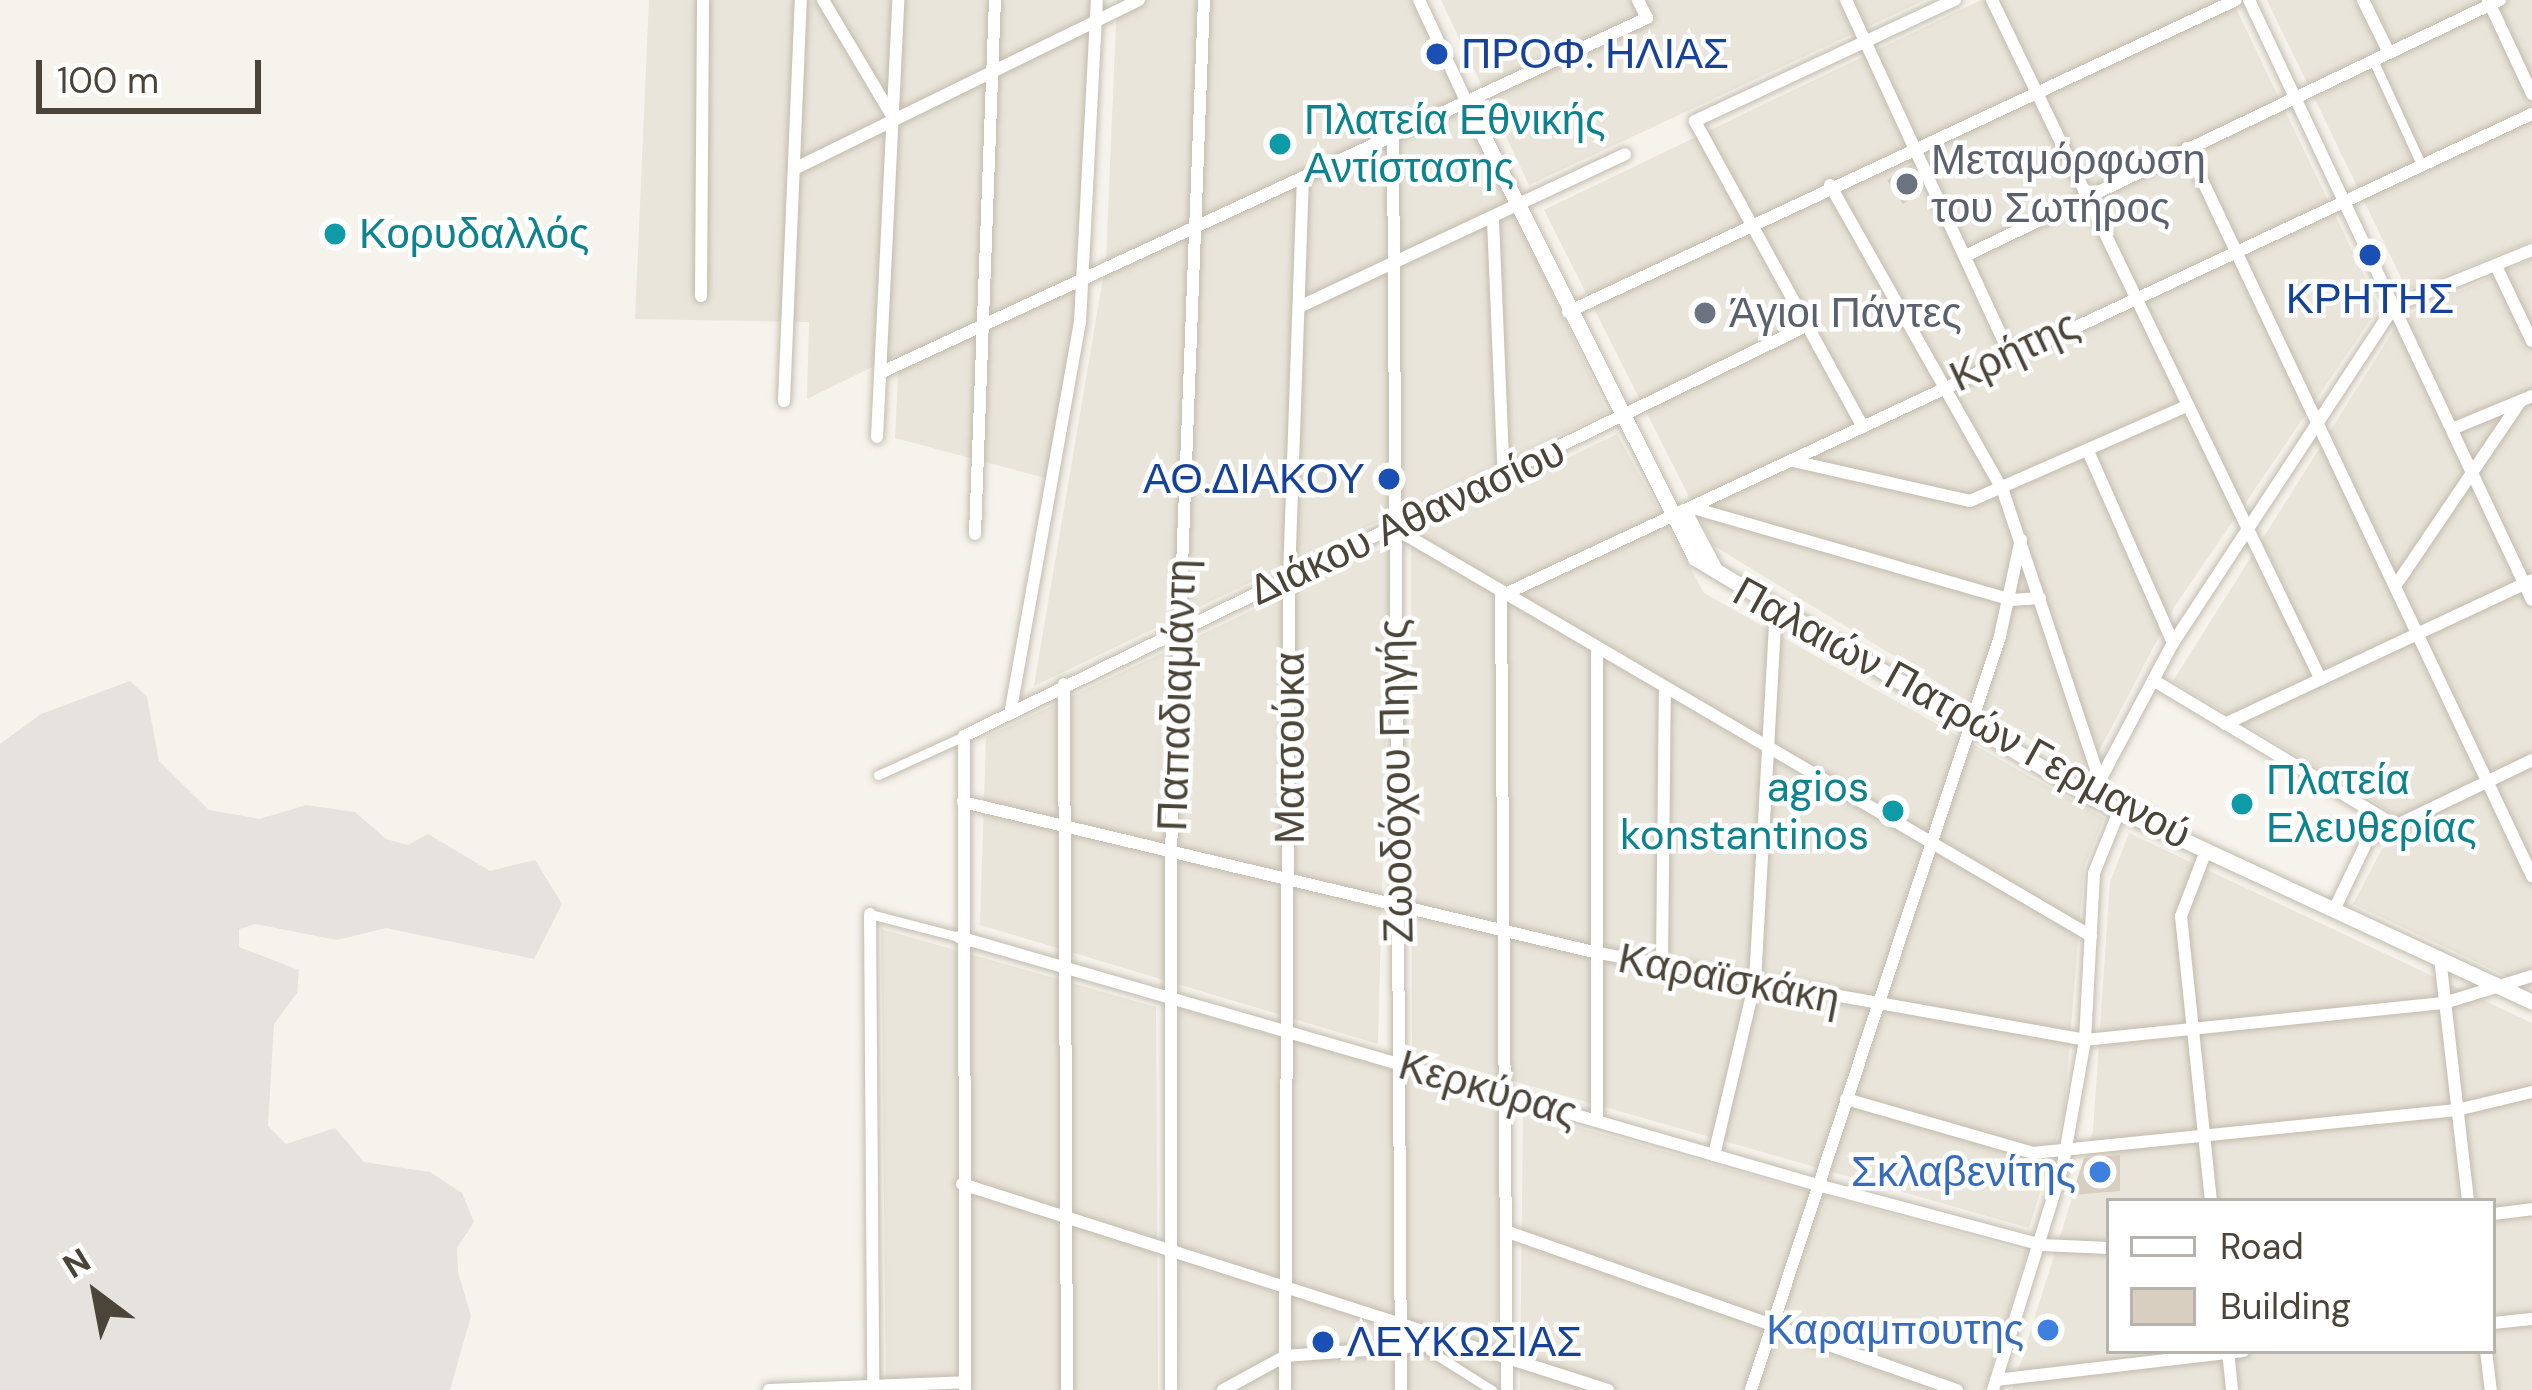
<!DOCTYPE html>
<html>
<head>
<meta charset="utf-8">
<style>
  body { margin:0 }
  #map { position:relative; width:2532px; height:1390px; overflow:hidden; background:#f6f3ec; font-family:"DM Sans",sans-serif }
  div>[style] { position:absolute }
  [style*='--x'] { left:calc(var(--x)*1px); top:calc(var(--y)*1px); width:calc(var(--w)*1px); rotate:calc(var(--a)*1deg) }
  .residential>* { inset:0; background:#eae5da }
  .industrial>* { inset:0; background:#e6e2dd }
  .building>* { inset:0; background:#d8cfc1 }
  .roads { filter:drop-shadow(0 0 3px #c2bbae) drop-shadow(0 0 3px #c2bbae) }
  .pedestrian>* { height:9px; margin:-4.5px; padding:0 4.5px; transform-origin:4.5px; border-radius:4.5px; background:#fff }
  .minor>* { height:12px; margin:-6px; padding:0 6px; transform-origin:6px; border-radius:6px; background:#fff }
  .tertiary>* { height:15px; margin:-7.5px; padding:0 7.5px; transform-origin:7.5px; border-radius:7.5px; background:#fff }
  .dots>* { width:33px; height:33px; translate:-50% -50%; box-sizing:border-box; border:6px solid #fff; border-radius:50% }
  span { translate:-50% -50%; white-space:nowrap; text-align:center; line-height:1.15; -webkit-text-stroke:9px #fff; paint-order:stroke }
  .transit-label { font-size:42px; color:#164399 }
  .left { translate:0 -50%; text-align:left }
  .right { translate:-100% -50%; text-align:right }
  .culture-label { font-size:42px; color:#0d838f }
  .worship-label { font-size:42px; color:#5b616d }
  .street-label { font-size:42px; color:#4b4439 }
  .shop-label { font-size:42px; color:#366cbe }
  .legend { position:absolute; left:2106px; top:1198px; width:390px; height:156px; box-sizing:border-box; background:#fff; border:3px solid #b7b4b0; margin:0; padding:15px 21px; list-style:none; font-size:36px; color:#4b4439 }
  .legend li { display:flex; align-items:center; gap:24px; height:60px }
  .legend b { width:60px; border:3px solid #b7b4b0 }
  .north { position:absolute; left:36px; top:1234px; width:120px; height:120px; -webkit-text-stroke:9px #fff; paint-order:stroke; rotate:328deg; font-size:33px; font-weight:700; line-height:48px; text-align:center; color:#4b4439 }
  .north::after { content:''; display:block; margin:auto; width:42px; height:54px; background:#4b4439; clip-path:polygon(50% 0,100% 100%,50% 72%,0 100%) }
  .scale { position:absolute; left:36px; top:60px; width:225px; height:54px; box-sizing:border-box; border:6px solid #4b4439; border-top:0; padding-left:15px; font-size:36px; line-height:42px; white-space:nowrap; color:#4b4439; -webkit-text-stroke:9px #fff; paint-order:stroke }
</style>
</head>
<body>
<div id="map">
  <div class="residential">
    <div style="clip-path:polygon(649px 0,1092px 0,1076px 307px,1049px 479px,895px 438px,899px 354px,807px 399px,809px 322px,635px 319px)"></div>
    <div style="clip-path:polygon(1117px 0,1417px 0,1607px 412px,1034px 686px,1106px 260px)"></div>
    <div style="clip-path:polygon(1441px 0,1925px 0,1529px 185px)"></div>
    <div style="clip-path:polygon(1981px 0,2232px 0,2379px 307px,2175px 606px,2087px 774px,1714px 546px,1544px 210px)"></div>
    <div style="clip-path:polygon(2267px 0,2532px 0,2532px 241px,2407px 290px)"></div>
    <div style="clip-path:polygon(2532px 259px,2532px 988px,2353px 904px,2382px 849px,2403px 838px,2391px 812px,2173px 681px,2402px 317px)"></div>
    <div style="clip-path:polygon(1617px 434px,1704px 593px,2104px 818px,2084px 867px,2064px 1114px,2029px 1228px,1412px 1052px,1411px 534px)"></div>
    <div style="clip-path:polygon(1391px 544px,1378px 1044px,980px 925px,986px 737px)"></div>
    <div style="clip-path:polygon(evenodd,2129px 833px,2532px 1023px,2532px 1390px,2012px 1390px,2093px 1131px,2110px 882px,2129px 833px,2109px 1201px,2493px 1201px,2493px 1351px,2109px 1351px,2109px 1201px)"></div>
    <div style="clip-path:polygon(881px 929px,1156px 1007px,1158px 1390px,886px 1390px)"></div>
    <div style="clip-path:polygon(1169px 1005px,1499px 1100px,1497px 1390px,1181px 1390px)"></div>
    <div style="clip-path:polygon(1523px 1112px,2027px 1252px,1985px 1390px,1520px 1390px)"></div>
  </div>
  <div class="industrial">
    <div style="clip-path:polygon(130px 681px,147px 697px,159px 761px,209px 810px,260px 819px,306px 805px,355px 812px,386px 839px,408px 845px,428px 834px,490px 871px,535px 860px,562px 904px,534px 959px,386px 928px,337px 940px,255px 924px,239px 929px,239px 947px,299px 970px,297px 993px,274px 1024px,268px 1126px,286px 1144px,335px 1128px,364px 1162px,430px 1172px,462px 1193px,474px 1222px,457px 1248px,458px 1272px,471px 1316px,450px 1390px,0 1390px,0 744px,41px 714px)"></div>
  </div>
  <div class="building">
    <div style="clip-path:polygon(1911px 165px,1923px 191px,1903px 204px,1887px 180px)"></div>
    <div style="clip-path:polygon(2120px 1155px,2120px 1191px,2072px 1195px,2084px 1158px)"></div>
  </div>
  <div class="roads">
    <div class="pedestrian">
      <div style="--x:2373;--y:60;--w:117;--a:65.2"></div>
      <div style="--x:878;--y:775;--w:94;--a:-24.4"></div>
      <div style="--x:870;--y:914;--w:92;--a:14.5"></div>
      <div style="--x:1430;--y:1351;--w:73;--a:32.2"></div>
    </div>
    <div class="minor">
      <div style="--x:823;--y:0;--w:133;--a:59.2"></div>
      <div style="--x:1419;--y:0;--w:114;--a:65"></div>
      <div style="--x:1846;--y:0;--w:391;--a:65.2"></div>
      <div style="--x:1992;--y:0;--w:755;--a:64.18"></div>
      <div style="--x:2249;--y:0;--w:663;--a:64.75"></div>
      <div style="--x:2363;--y:0;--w:59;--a:63.9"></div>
      <div style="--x:2488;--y:0;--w:104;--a:64.9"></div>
      <div style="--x:1393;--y:137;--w:1253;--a:89.63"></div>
      <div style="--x:2187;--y:148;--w:806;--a:64.64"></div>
      <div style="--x:794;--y:169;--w:384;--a:-26.1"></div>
      <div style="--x:1830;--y:185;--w:352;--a:60.5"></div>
      <div style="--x:2003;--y:491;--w:306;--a:71.5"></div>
      <div style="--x:1493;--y:220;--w:258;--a:87.6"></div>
      <div style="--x:1967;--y:255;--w:591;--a:-25.57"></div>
      <div style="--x:2496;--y:266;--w:83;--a:64.4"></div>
      <div style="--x:701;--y:296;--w:296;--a:-89.6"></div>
      <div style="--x:1299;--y:307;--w:360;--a:-25.1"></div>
      <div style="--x:1568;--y:312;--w:737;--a:-25.04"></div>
      <div style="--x:882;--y:372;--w:843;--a:-24.83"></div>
      <div style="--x:1647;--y:18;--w:20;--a:-117"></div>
      <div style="--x:784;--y:401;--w:401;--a:-87.6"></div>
      <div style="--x:1863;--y:427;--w:349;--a:-118.8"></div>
      <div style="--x:1695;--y:121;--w:287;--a:-25"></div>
      <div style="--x:2452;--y:429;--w:87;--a:-22.4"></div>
      <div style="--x:877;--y:437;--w:438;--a:-87.2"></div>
      <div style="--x:2088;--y:451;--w:210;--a:66.1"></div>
      <div style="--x:1793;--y:461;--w:181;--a:12.7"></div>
      <div style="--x:1970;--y:501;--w:236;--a:-23.7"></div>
      <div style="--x:1693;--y:508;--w:331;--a:16.1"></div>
      <div style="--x:2011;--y:600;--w:29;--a:-4"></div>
      <div style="--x:1394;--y:528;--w:808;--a:30.34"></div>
      <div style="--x:975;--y:534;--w:534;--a:-87.86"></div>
      <div style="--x:2398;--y:582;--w:217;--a:-55.9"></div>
      <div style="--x:1501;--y:596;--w:1138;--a:-25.06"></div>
      <div style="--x:1501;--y:596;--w:794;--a:89.57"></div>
      <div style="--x:2153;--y:680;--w:281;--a:31"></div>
      <div style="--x:1064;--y:684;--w:706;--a:89.76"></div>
      <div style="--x:1011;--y:709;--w:393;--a:-79.9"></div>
      <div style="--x:1080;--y:322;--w:322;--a:-87"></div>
      <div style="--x:2225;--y:724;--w:339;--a:-25.1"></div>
      <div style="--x:2091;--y:797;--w:174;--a:-62"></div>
      <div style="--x:2173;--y:643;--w:403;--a:-56.7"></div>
      <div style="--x:2394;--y:306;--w:149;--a:-22.1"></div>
      <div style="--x:963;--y:802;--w:653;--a:13.38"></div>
      <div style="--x:1598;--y:953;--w:495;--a:10.1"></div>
      <div style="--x:2085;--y:1040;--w:361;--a:-5.9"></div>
      <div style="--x:2444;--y:1003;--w:92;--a:-17.1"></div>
      <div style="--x:2206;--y:851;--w:70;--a:111"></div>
      <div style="--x:2181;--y:916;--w:287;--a:84"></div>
      <div style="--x:2334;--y:910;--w:79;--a:-64.4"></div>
      <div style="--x:2368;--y:839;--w:182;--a:-25.7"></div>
      <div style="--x:870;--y:914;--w:476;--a:89.6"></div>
      <div style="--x:959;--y:937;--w:890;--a:16.11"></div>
      <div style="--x:1814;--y:1184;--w:235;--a:15"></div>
      <div style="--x:2041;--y:1245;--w:68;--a:2.5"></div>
      <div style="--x:2440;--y:958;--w:245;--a:83.4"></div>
      <div style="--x:1662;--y:963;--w:270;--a:-89.4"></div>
      <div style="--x:1846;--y:1099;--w:195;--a:16.1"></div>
      <div style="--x:2033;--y:1153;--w:426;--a:-5.8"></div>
      <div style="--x:2457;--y:1110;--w:77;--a:-13.5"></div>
      <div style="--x:1597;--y:1120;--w:468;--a:-90"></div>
      <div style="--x:1714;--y:1155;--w:178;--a:-76.7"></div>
      <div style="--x:1755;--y:982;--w:373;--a:-86.8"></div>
      <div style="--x:962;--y:1184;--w:678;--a:17.69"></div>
      <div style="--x:2493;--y:1214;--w:39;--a:-7"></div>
      <div style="--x:1508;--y:1232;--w:476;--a:19.4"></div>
      <div style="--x:2493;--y:1323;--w:39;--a:-6"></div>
      <div style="--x:2228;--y:1351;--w:39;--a:84"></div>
      <div style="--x:2486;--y:1351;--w:39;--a:83"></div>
      <div style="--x:1996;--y:1380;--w:249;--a:-6.7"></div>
      <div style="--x:769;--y:1390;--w:196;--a:-2.3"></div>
      <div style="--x:965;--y:1390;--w:654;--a:-90.09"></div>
      <div style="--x:964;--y:736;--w:937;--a:-25.96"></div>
      <div style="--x:1171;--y:1390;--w:539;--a:-90"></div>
      <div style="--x:1171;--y:851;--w:852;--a:-87.78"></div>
      <div style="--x:1223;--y:1390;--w:71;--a:-28.7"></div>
      <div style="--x:1285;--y:1356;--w:178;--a:-4.2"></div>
      <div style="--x:1285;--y:1390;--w:813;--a:-89.72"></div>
      <div style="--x:1289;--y:577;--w:400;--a:-88"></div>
      <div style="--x:1751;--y:1390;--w:794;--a:-71.72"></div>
      <div style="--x:2000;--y:636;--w:99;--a:-77.8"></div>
      <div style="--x:1993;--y:1390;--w:236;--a:-72.7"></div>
      <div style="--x:2063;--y:1165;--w:127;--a:-80"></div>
      <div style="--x:2085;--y:1040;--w:167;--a:-86.9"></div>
      <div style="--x:2094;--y:873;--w:69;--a:-67.9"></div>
    </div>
    <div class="tertiary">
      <div style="--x:1467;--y:103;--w:509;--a:63.38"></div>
      <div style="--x:1695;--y:558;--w:463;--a:31.1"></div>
      <div style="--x:2091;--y:797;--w:486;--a:24.9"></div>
      <div style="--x:1684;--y:511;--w:64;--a:62.2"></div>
    </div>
  </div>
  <div class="dots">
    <div style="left:1437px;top:54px;background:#1a4fb4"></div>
    <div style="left:1280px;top:144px;background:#0f9aa8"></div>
    <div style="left:1907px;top:184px;background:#6b7280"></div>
    <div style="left:335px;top:234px;background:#0f9aa8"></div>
    <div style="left:2370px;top:255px;background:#1a4fb4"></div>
    <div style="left:1705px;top:313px;background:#6b7280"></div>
    <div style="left:1389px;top:479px;background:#1a4fb4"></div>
    <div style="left:2242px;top:804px;background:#0f9aa8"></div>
    <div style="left:1893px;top:811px;background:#0f9aa8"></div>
    <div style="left:2100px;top:1172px;background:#3f7fe0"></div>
    <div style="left:2048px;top:1330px;background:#3f7fe0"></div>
    <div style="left:1323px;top:1342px;background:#1a4fb4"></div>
  </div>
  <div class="transit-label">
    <span class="left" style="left:1461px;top:54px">ΠΡΟΦ. ΗΛΙΑΣ</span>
    <span style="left:2370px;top:299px">ΚΡΗΤΗΣ</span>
    <span class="right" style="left:1365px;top:479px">ΑΘ.ΔΙΑΚΟΥ</span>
    <span class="left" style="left:1347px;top:1342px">ΛΕΥΚΩΣΙΑΣ</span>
  </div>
  <div class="culture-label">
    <span class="left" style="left:1304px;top:144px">Πλατεία Εθνικής<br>Αντίστασης</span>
    <span class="left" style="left:359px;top:234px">Κορυδαλλός</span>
    <span class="left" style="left:2266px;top:804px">Πλατεία<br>Ελευθερίας</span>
    <span class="right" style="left:1869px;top:811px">agios<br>konstantinos</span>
  </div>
  <div class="worship-label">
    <span class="left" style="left:1931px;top:184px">Μεταμόρφωση<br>του Σωτήρος</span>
    <span class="left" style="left:1729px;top:313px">Άγιοι Πάντες</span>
  </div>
  <div class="street-label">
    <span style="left:2014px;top:351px;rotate:-25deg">Κρήτης</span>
    <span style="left:1407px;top:521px;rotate:-25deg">Διάκου Αθανασίου</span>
    <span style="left:1177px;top:695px;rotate:-88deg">Παπαδιαμάντη</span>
    <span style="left:1962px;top:713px;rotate:29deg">Παλαιών Πατρών Γερμανού</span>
    <span style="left:1290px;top:748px;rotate:-90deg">Ματσούκα</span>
    <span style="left:1396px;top:781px;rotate:-91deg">Ζωοδόχου Πηγής</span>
    <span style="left:1729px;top:979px;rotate:11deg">Καραϊσκάκη</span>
    <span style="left:1488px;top:1089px;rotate:16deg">Κερκύρας</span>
  </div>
  <div class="shop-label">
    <span class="right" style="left:2076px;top:1172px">Σκλαβενίτης</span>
    <span class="right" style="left:2024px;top:1330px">Καραμπουτης</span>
  </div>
  <ul class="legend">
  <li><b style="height:15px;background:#fff"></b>Road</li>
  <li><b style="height:33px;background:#d8cfc1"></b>Building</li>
  </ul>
  <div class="north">N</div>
  <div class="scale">100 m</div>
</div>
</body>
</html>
